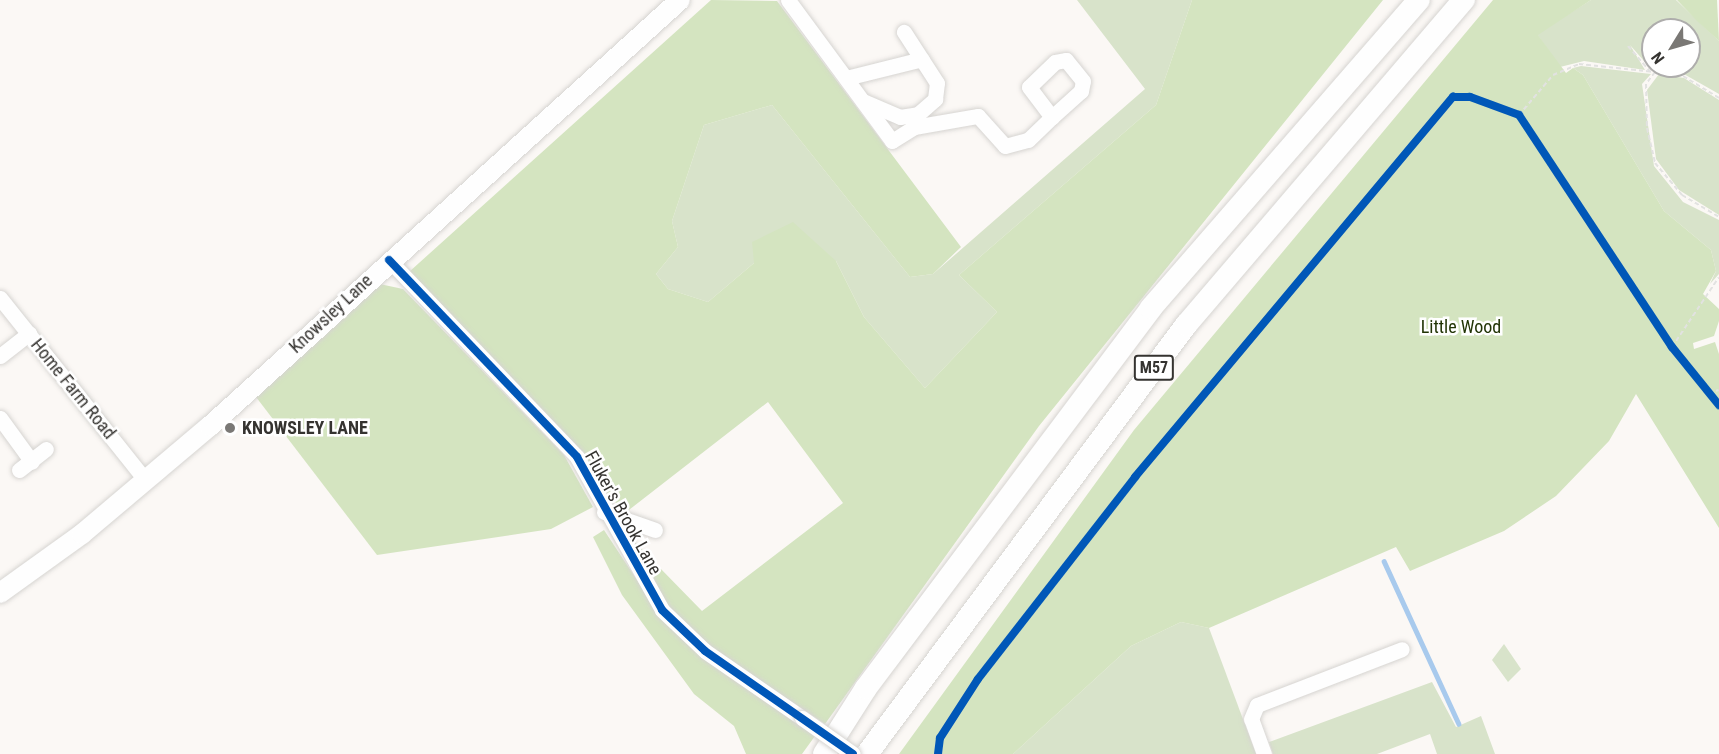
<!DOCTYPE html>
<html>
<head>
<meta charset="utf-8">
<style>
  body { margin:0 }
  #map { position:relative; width:1719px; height:754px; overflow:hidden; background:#fbf8f5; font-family:"Roboto Condensed",sans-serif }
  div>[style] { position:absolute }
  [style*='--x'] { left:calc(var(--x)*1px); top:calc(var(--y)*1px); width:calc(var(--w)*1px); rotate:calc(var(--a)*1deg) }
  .green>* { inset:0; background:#d8e3ca }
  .forest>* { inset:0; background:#d4e4c0 }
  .stream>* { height:4.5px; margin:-2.25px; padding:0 2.25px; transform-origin:2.25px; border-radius:2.25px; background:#a8caed }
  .path>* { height:2px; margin-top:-1px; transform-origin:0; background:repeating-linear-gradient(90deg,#e2e2e1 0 4.5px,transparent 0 7.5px) }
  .roads { filter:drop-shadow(0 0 2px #d6d4d1) drop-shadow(0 0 2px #d6d4d1) }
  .minor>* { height:15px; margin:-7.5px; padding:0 7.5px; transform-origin:7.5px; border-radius:7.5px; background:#fefefe }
  .major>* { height:20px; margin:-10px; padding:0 10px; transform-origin:10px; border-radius:10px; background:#fefefe }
  .highway>* { height:22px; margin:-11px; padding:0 11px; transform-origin:11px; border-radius:11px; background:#fefefe }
  .bridges { filter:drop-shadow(0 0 2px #d6d4d1) drop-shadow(0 0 2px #d6d4d1) }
  .minor-bridge>* { height:15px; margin:-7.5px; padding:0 7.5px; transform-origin:7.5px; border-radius:7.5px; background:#fefefe }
  .cycleway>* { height:8px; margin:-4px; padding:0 4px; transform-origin:4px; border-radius:4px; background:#0057b8 }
  .dots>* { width:16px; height:16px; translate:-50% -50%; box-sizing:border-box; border:3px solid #fff; border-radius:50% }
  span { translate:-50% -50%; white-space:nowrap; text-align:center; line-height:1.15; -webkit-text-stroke:5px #fff; paint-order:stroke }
  .shield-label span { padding:2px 4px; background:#fff; border:2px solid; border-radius:4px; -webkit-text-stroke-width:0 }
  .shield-label { font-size:16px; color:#353330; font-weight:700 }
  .street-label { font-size:18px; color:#353330 }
  .park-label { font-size:18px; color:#213405 }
  .poi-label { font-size:18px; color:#353330; font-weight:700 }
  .left { translate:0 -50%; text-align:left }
  .north { position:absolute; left:1641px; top:18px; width:60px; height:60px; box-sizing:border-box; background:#fff; border:2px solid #aeadac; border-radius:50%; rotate:233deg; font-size:16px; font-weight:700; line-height:24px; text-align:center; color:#353330 }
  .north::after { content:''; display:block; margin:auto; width:21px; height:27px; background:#7a7875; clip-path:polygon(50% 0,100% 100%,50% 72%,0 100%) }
</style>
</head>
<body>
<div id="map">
  <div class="green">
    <div style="clip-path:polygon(1077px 0,1192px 0,1156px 105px,959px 275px,997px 312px,925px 388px,864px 317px,836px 261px,754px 263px,708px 302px,668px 289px,656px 274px,678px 247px,672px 221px,704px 125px,772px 105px,910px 277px,933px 274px,1145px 89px)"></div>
    <div style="clip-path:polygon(evenodd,1591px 0,1676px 0,1719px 41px,1719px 94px,1675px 69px,1651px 69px,1630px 45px,1645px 70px,1584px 61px,1560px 67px,1537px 34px,1591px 0,1653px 30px,1689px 30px,1689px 66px,1653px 66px,1653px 30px)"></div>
    <div style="clip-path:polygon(1581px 66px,1651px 74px,1642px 84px,1654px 166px,1683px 202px,1719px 220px,1719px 274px,1710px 284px,1716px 271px,1711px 250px,1664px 211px,1583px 75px,1573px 68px)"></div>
    <div style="clip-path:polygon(1659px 74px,1684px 78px,1719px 100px,1719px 215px,1679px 190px,1656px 159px,1647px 90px)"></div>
    <div style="clip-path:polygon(1181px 622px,1209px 628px,1256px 754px,1013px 754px,1131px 646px)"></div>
    <div style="clip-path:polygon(1504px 644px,1521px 669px,1508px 682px,1492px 660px)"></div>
    <div style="clip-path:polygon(1432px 682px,1456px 727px,1481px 716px,1495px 754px,1437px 754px,1430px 734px,1377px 754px,1273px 754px,1269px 742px)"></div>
  </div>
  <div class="forest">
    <div style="clip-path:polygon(711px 0,777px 1px,961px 247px,933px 274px,910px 277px,772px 105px,704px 125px,672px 221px,678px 247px,656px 274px,668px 289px,708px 302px,754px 263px,752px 242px,793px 222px,836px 261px,864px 317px,925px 388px,997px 312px,959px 275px,1156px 105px,1192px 0,1383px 0,1039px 426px,825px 724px,707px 645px,660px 598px,617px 524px,702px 611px,843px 503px,768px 402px,625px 513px,409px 272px)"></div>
    <div style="clip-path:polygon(1493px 0,1591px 0,1538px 35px,1566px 73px,1573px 68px,1583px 75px,1664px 211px,1711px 250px,1716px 271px,1703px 294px,1719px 309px,1719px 321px,1714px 336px,1693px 343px,1694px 349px,1715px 342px,1719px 354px,1719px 528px,1636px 394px,1609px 441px,1556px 496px,1504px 531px,1410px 571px,1396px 547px,1209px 628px,1181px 622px,1131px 646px,1013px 754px,942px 754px,943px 742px,936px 742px,935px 754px,899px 754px,1134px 430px)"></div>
    <div style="clip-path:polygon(1677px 0,1717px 0,1719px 41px,1697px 21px)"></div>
    <div style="clip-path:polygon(375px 283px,403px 289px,564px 455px,593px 507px,551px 529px,377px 555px,256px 397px)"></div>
    <div style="clip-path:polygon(604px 530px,656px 609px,699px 654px,815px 736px,802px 754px,746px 754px,734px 726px,694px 694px,622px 595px,593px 537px)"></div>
  </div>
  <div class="stream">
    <div style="--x:1384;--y:561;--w:179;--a:65.3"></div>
  </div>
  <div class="path">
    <div style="--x:1628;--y:46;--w:33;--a:49"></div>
    <div style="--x:1719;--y:98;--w:48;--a:-148.6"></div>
    <div style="--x:1678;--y:73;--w:23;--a:-178"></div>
    <div style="--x:1655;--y:72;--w:15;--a:127"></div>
    <div style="--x:1646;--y:84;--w:44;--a:88.7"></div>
    <div style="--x:1647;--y:128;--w:36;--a:77"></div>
    <div style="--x:1655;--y:163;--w:42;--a:49.8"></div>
    <div style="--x:1682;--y:195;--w:43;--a:30.7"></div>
    <div style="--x:1519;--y:115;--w:52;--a:-49.6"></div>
    <div style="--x:1553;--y:75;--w:28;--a:-23"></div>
    <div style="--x:1579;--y:64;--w:76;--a:6"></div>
    <div style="--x:1672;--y:347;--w:84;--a:-56.1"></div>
    <div style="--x:1709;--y:393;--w:10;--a:-17"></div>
  </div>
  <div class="roads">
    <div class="minor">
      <div style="--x:788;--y:0;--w:175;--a:53.6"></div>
      <div style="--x:892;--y:141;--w:26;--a:-32"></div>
      <div style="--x:914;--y:127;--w:65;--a:-9.8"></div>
      <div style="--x:978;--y:116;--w:40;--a:48"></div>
      <div style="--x:1005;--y:146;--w:24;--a:-15"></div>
      <div style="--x:1028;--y:140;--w:33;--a:-44"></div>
      <div style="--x:1052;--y:117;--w:39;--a:-42"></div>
      <div style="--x:1081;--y:91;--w:10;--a:-79"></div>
      <div style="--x:1083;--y:81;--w:27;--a:-129"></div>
      <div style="--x:1066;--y:60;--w:11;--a:170"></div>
      <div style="--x:1055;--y:62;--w:36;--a:136"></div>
      <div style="--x:1029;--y:87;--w:38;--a:53"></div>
      <div style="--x:846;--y:78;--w:78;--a:-14"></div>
      <div style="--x:865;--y:102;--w:38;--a:23"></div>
      <div style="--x:900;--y:117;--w:18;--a:-9"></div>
      <div style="--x:918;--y:114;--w:23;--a:-41"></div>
      <div style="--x:935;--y:99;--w:16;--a:-83"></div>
      <div style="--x:937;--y:83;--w:61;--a:-122.9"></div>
      <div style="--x:389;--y:260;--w:272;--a:46.3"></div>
      <div style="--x:577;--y:457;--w:175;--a:60.9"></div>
      <div style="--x:662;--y:610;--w:59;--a:43.6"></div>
      <div style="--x:705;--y:651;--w:118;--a:34.6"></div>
      <div style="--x:0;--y:298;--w:234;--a:51.4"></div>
      <div style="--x:0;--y:356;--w:37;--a:-38"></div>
      <div style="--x:0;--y:418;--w:54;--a:54"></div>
      <div style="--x:19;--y:470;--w:34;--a:-38"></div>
      <div style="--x:604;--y:512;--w:54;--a:19.4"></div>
      <div style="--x:1264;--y:754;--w:37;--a:-110"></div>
      <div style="--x:1251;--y:719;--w:15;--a:-67"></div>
      <div style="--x:1257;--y:705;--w:155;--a:-21.1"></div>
    </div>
    <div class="major">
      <div style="--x:0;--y:593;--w:101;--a:-35.7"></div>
      <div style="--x:82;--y:534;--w:167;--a:-40.2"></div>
      <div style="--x:210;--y:426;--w:634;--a:-42.19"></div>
    </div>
    <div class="highway">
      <div style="--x:824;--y:754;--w:78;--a:-57.5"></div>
      <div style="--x:866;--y:688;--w:475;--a:-53.1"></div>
      <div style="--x:1151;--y:308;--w:408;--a:-49"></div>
      <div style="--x:867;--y:754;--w:535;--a:-53.37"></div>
      <div style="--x:1186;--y:325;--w:428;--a:-49.5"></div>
    </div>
  </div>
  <div class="bridges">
    <div class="minor-bridge">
      <div style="--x:802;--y:718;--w:62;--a:35.2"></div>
    </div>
  </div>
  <div class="cycleway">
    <div style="--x:389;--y:260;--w:272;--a:46.3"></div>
    <div style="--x:577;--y:457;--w:175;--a:60.9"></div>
    <div style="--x:662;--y:610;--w:59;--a:43.6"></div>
    <div style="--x:705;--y:651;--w:180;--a:34.8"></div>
    <div style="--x:938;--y:754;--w:16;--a:-83"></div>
    <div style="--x:940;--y:738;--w:70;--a:-57.2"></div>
    <div style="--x:978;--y:679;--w:256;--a:-52.1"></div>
    <div style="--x:1135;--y:477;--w:496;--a:-50.1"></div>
    <div style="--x:1453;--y:97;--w:17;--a:0"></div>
    <div style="--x:1470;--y:97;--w:52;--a:20.2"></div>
    <div style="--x:1519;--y:115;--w:278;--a:56.6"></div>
    <div style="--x:1672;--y:347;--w:75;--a:51"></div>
  </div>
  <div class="dots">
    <div style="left:230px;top:428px;background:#7a7875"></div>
  </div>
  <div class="shield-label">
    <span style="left:1154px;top:368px">M57</span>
  </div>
  <div class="street-label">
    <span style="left:331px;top:314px;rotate:-43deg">Knowsley Lane</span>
    <span style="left:73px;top:389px;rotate:51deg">Home Farm Road</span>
    <span style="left:623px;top:513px;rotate:61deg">Fluker's Brook Lane</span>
  </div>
  <div class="park-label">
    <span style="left:1461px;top:327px">Little Wood</span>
  </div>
  <div class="poi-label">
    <span class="left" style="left:242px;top:428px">KNOWSLEY LANE</span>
  </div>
  <div class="north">N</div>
</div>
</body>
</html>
